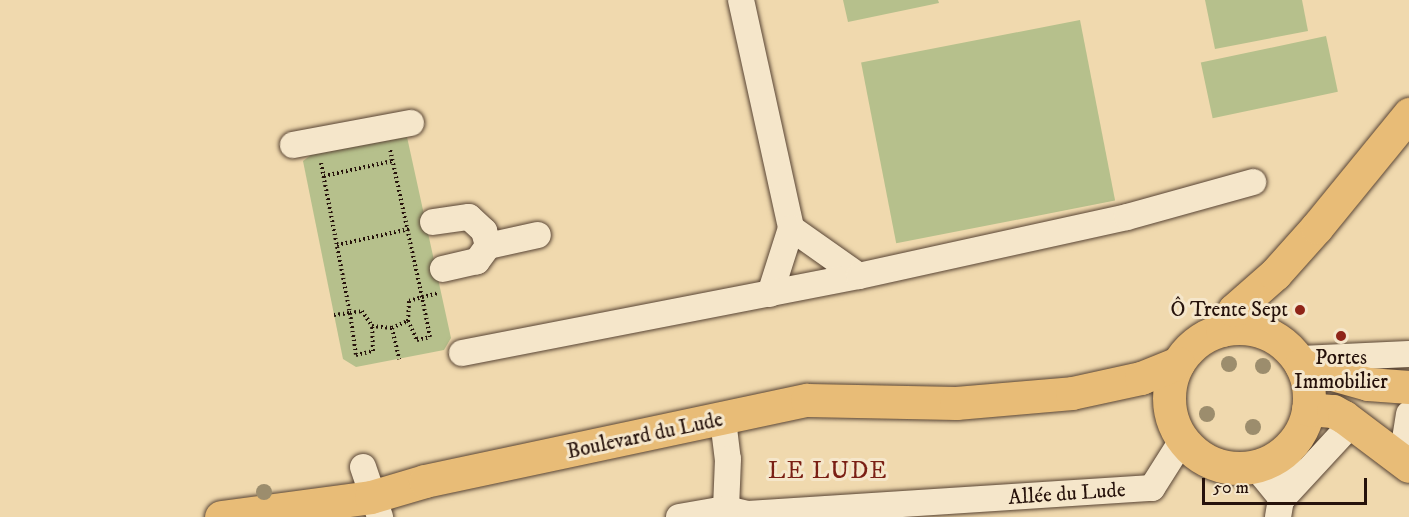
<!DOCTYPE html>
<html>
<head>
<meta charset="utf-8">
<style>
  body { margin:0 }
  #map { position:relative; width:1409px; height:517px; overflow:hidden; background:#f0d9ae; font-family:"IM FELL DW Pica",serif }
  div>[style] { position:absolute }
  [style*='--x'] { left:calc(var(--x)*1px); top:calc(var(--y)*1px); width:calc(var(--w)*1px); rotate:calc(var(--a)*1deg) }
  .green>* { inset:0; background:#b6c08c; transform-origin:0 0 }
  .path>* { height:4px; margin-top:-2px; transform-origin:0; background:repeating-linear-gradient(90deg,#26120b 0 1.5px,transparent 0 4.5px) }
  .roads { filter:drop-shadow(0 0 2px #584434) drop-shadow(0 0 2px #584434) }
  .minor>* { height:26px; margin:-13px; padding:0 13px; transform-origin:13px; border-radius:13px; background:#f5e6ca }
  .major>* { height:33px; margin:-16.5px; padding:0 16.5px; transform-origin:16.5px; border-radius:16.5px; background:#e8bc77 }
  .major>.ring { margin:-16.5px; padding:0; box-sizing:content-box; background:none; border:33px solid #e8bc77; border-radius:50% }
  .trees>* { width:16px; height:16px; margin:-8px; border-radius:50%; background:#9c8d6d }
  .dots>* { width:16px; height:16px; translate:-50% -50%; box-sizing:border-box; border:3px solid #f5e6ca; border-radius:50% }
  span { translate:-50% -50%; white-space:nowrap; text-align:center; line-height:1.15; -webkit-text-stroke:6px #f5e6ca; paint-order:stroke }
  .poi-label { font-size:21px; color:#26120b }
  .right { translate:-100% -50%; text-align:right }
  .street-label { font-size:21px; color:#26120b }
  .quarter-label { font-size:24px; color:#7a1f14; letter-spacing:1.5px }
  .scale { position:absolute; left:1202px; top:478px; width:165px; height:27px; box-sizing:border-box; border:3px solid #26120b; border-top:0; padding-left:8px; font-size:18px; line-height:21px; white-space:nowrap; color:#26120b; -webkit-text-stroke:4px #f5e6ca; paint-order:stroke }
</style>
</head>
<body>
<div id="map">
  <div class="green">
    <div style="clip-path:polygon(843px 0,938px 0,939px 3px,848px 22px)"></div>
    <div style="clip-path:polygon(1205px 0,1302px 0,1308px 31px,1215px 49px)"></div>
    <div style="left:1080px;top:20px;width:184px;height:223px;rotate:79deg"></div>
    <div style="left:1326px;top:36px;width:57px;height:128px;rotate:78deg"></div>
    <div style="clip-path:polygon(407px 137px,451px 338px,444px 350px,356px 367px,343px 359px,303px 161px,311px 155px)"></div>
  </div>
  <div class="path">
    <div style="--x:321;--y:163;--w:153;--a:79.1"></div>
    <div style="--x:350;--y:313;--w:12;--a:-9"></div>
    <div style="--x:362;--y:311;--w:18;--a:56"></div>
    <div style="--x:372;--y:326;--w:20;--a:6"></div>
    <div style="--x:392;--y:328;--w:17;--a:-24"></div>
    <div style="--x:408;--y:321;--w:20;--a:-87"></div>
    <div style="--x:409;--y:301;--w:14;--a:-17"></div>
    <div style="--x:422;--y:297;--w:151;--a:-102.2"></div>
    <div style="--x:324;--y:176;--w:70;--a:-12.4"></div>
    <div style="--x:337;--y:245;--w:74;--a:-12.5"></div>
    <div style="--x:334;--y:315;--w:16;--a:-7"></div>
    <div style="--x:350;--y:313;--w:42;--a:81.9"></div>
    <div style="--x:356;--y:355;--w:17;--a:-13"></div>
    <div style="--x:373;--y:351;--w:25;--a:-92"></div>
    <div style="--x:408;--y:321;--w:21;--a:65"></div>
    <div style="--x:417;--y:340;--w:13;--a:-13"></div>
    <div style="--x:430;--y:337;--w:41;--a:-101.3"></div>
    <div style="--x:422;--y:297;--w:17;--a:-13"></div>
    <div style="--x:392;--y:328;--w:32;--a:77"></div>
  </div>
  <div class="roads">
    <div class="minor">
      <div style="--x:741;--y:0;--w:233;--a:77.6"></div>
      <div style="--x:791;--y:228;--w:83;--a:35.2"></div>
      <div style="--x:293;--y:145;--w:120;--a:-10.6"></div>
      <div style="--x:433;--y:222;--w:36;--a:-8"></div>
      <div style="--x:469;--y:217;--w:21;--a:43"></div>
      <div style="--x:484;--y:231;--w:16;--a:75"></div>
      <div style="--x:488;--y:246;--w:19;--a:126"></div>
      <div style="--x:477;--y:261;--w:35;--a:167"></div>
      <div style="--x:488;--y:246;--w:51;--a:-12.4"></div>
      <div style="--x:770;--y:294;--w:69;--a:-72.3"></div>
      <div style="--x:462;--y:353;--w:404;--a:-11"></div>
      <div style="--x:859;--y:276;--w:274;--a:-12.4"></div>
      <div style="--x:1127;--y:217;--w:131;--a:-15.5"></div>
      <div style="--x:1301;--y:359;--w:108;--a:-2.7"></div>
      <div style="--x:1409;--y:414;--w:26;--a:99"></div>
      <div style="--x:1405;--y:440;--w:17;--a:77"></div>
      <div style="--x:723;--y:420;--w:39;--a:83"></div>
      <div style="--x:728;--y:459;--w:50;--a:92.3"></div>
      <div style="--x:1255;--y:466;--w:43;--a:50.7"></div>
      <div style="--x:363;--y:467;--w:53;--a:71.2"></div>
      <div style="--x:1282;--y:499;--w:88;--a:-47.3"></div>
      <div style="--x:726;--y:509;--w:23;--a:13"></div>
      <div style="--x:748;--y:514;--w:405;--a:-3.7"></div>
      <div style="--x:1152;--y:488;--w:58;--a:-57.7"></div>
      <div style="--x:679;--y:517;--w:48;--a:-9.7"></div>
      <div style="--x:1278;--y:517;--w:73;--a:-80.5"></div>
    </div>
    <div class="major">
      <div class="ring" style="left:1169px;top:328px;width:107px;height:107px"></div>
      <div style="--x:1222;--y:330;--w:23;--a:-59"></div>
      <div style="--x:1234;--y:310;--w:55;--a:-41.3"></div>
      <div style="--x:1275;--y:274;--w:63;--a:-48.2"></div>
      <div style="--x:1317;--y:227;--w:146;--a:-50.8"></div>
      <div style="--x:1301;--y:365;--w:70;--a:15.8"></div>
      <div style="--x:1368;--y:384;--w:41;--a:4.2"></div>
      <div style="--x:1308;--y:409;--w:25;--a:5"></div>
      <div style="--x:1333;--y:411;--w:13;--a:29"></div>
      <div style="--x:1344;--y:417;--w:81;--a:37"></div>
      <div style="--x:221;--y:517;--w:151;--a:-7.6"></div>
      <div style="--x:371;--y:497;--w:56;--a:-16.5"></div>
      <div style="--x:425;--y:481;--w:390;--a:-12"></div>
      <div style="--x:807;--y:400;--w:149;--a:1.2"></div>
      <div style="--x:956;--y:403;--w:116;--a:-4.9"></div>
      <div style="--x:1072;--y:393;--w:71;--a:-12.3"></div>
      <div style="--x:1141;--y:378;--w:40;--a:-22"></div>
    </div>
  </div>
  <div class="trees">
    <div style="left:1229px;top:364px"></div>
    <div style="left:1263px;top:366px"></div>
    <div style="left:1207px;top:414px"></div>
    <div style="left:1253px;top:427px"></div>
    <div style="left:264px;top:492px"></div>
  </div>
  <div class="dots">
    <div style="left:1300px;top:310px;background:#8f2418"></div>
    <div style="left:1341px;top:336px;background:#8f2418"></div>
  </div>
  <div class="poi-label">
    <span class="right" style="left:1288px;top:310px">Ô Trente Sept</span>
    <span style="left:1341px;top:370px">Portes<br>Immobilier</span>
  </div>
  <div class="street-label">
    <span style="left:645px;top:436px;rotate:-12deg">Boulevard du Lude</span>
    <span style="left:1067px;top:494px;rotate:-4deg">Allée du Lude</span>
  </div>
  <div class="quarter-label">
    <span style="left:828px;top:472px">LE LUDE</span>
  </div>
  <div class="scale">50 m</div>
</div>
</body>
</html>
